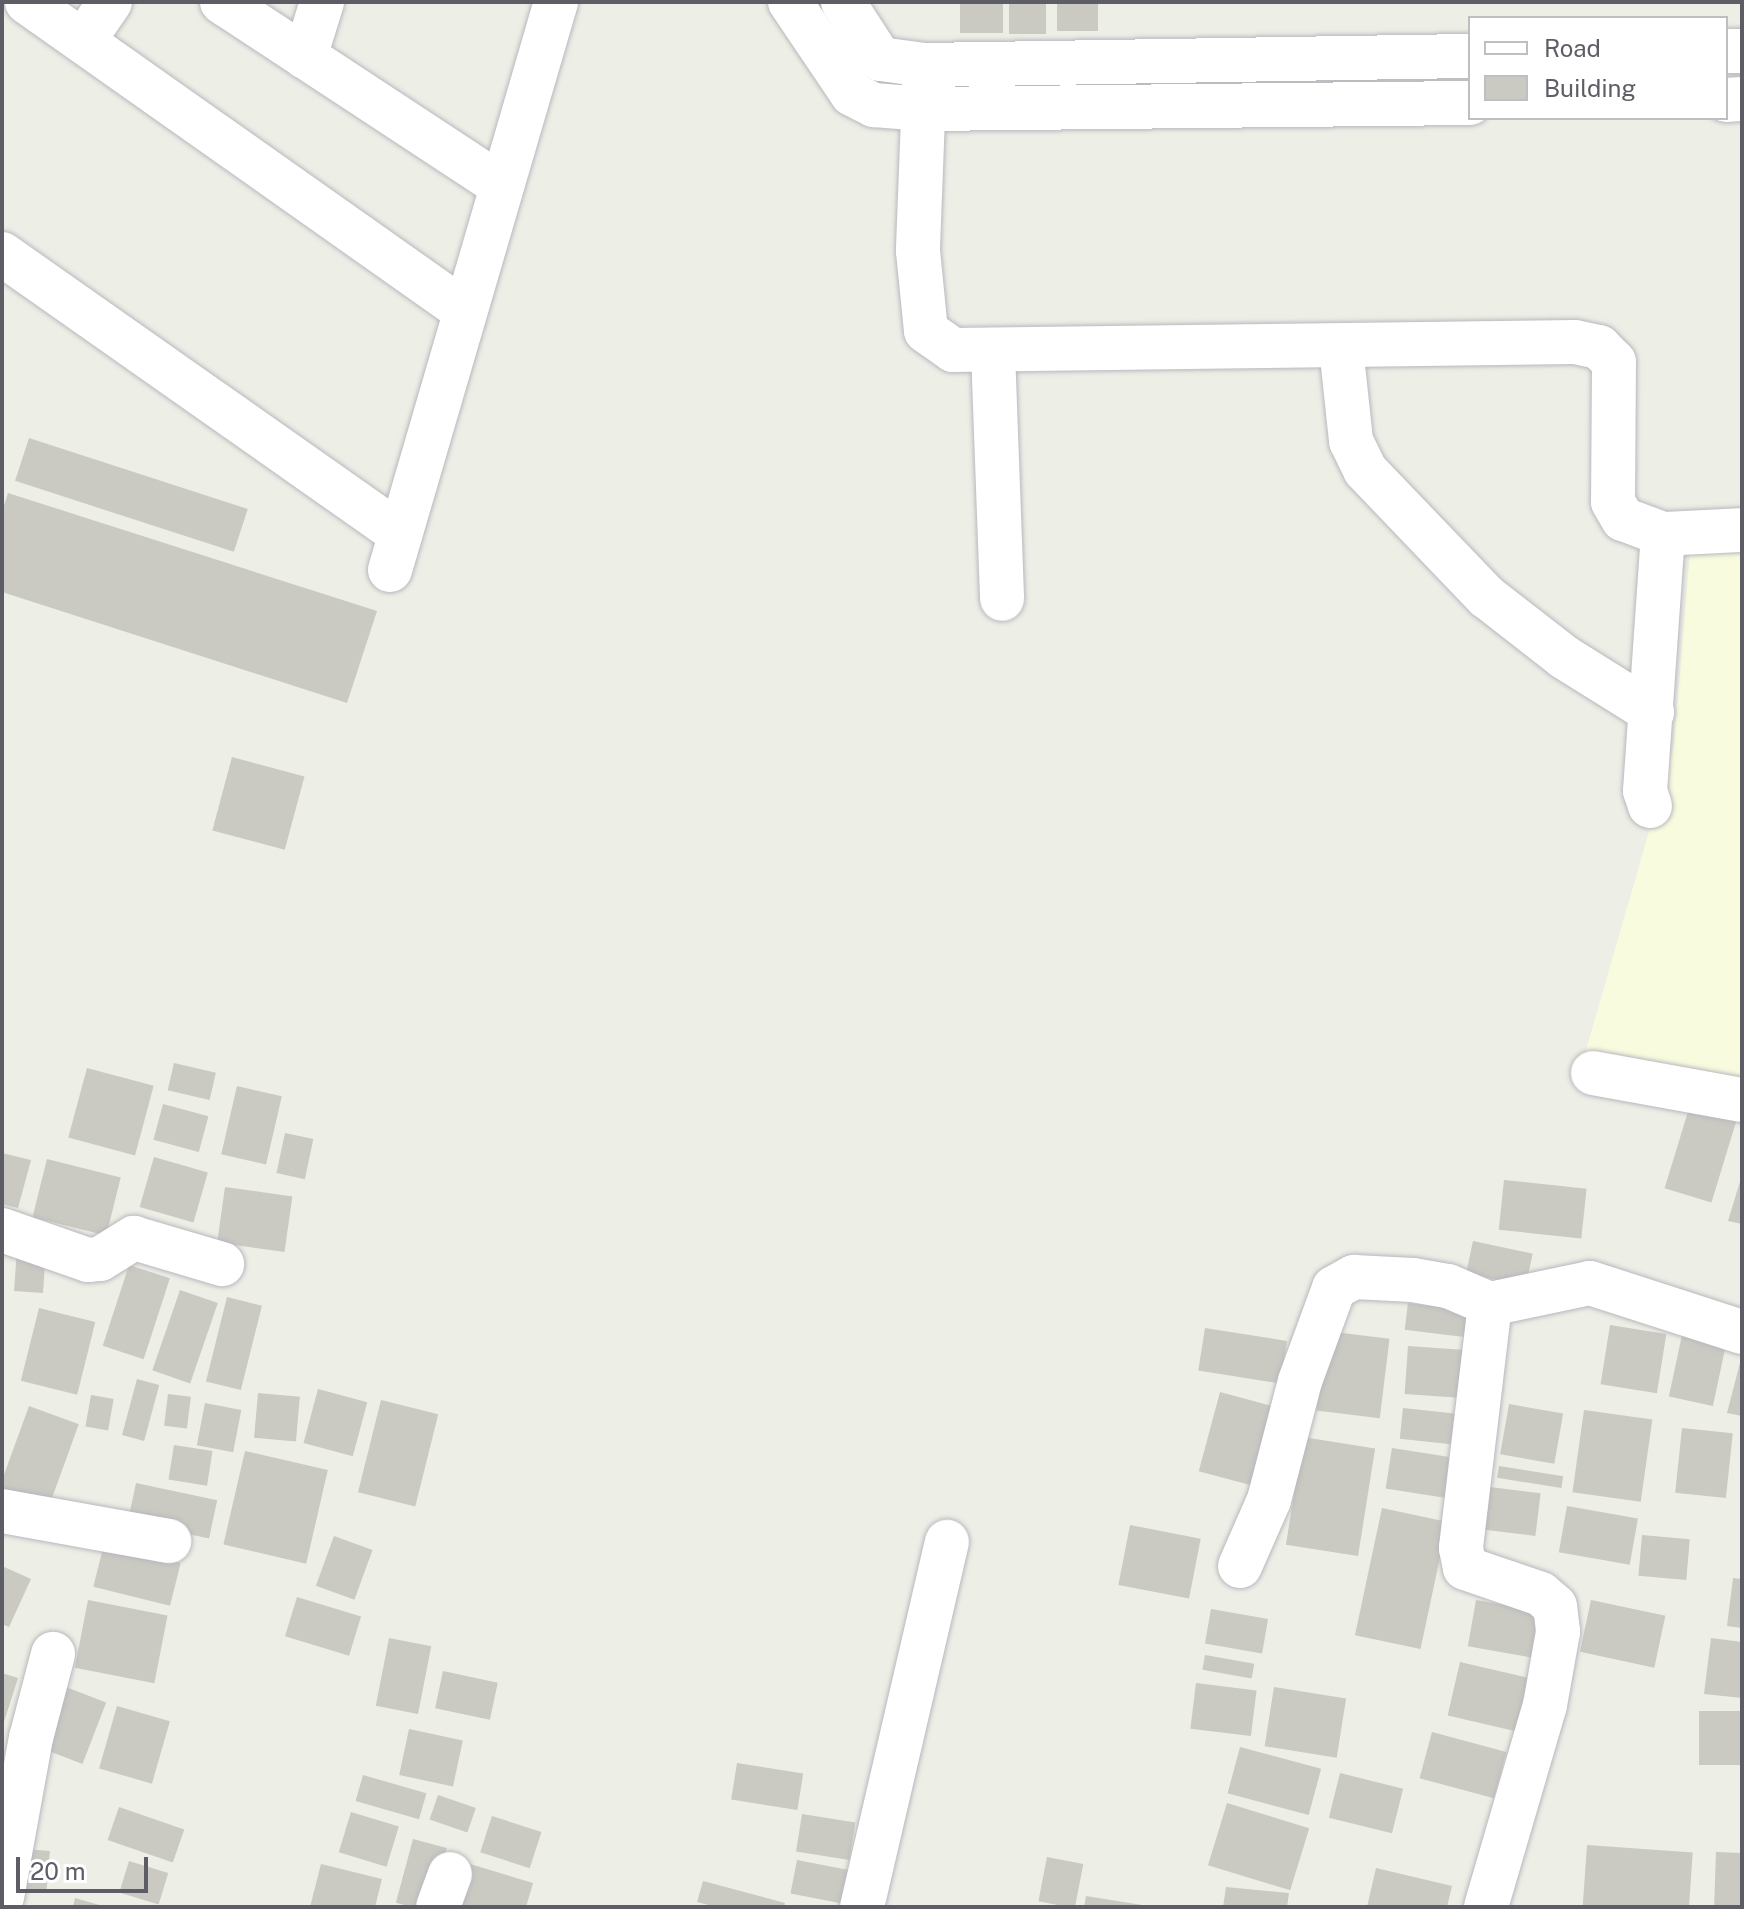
<!DOCTYPE html>
<html>
<head>
<meta charset="utf-8">
<style>
  body { margin:0 }
  #map { position:relative; width:1744px; height:1909px; overflow:hidden; background:#edeee6; font-family:"Public Sans",sans-serif }
  div>[style] { position:absolute }
  [style*='--x'] { left:calc(var(--x)*1px); top:calc(var(--y)*1px); width:calc(var(--w)*1px); rotate:calc(var(--a)*1deg) }
  .commercial>* { inset:0; background:#f9fbde }
  .building>* { inset:0; background:#cac9c2; transform-origin:0 0 }
  .roads { filter:drop-shadow(0 0 2px #b8b8be) drop-shadow(0 0 2px #b8b8be) }
  .minor>* { height:44px; margin:-22px; padding:0 22px; transform-origin:22px; border-radius:22px; background:#fff }
  span { translate:-50% -50%; white-space:nowrap; text-align:center; line-height:1.15; -webkit-text-stroke:6px #fff; paint-order:stroke }
  .frame { position:absolute; inset:0; border:4px solid #5d5e65; pointer-events:none }
  .legend { position:absolute; left:1468px; top:16px; width:260px; height:104px; box-sizing:border-box; background:#fff; border:2px solid #bebfc1; margin:0; padding:10px 14px; list-style:none; font-size:24px; color:#5d5e65 }
  .legend li { display:flex; align-items:center; gap:16px; height:40px }
  .legend b { width:40px; border:2px solid #bebfc1 }
  .scale { position:absolute; left:16px; top:1857px; width:132px; height:36px; box-sizing:border-box; border:4px solid #5d5e65; border-top:0; padding-left:10px; font-size:24px; line-height:28px; white-space:nowrap; color:#5d5e65; -webkit-text-stroke:6px #fff; paint-order:stroke }
</style>
</head>
<body>
<div id="map">
  <div class="commercial">
    <div style="clip-path:polygon(1693px 515px,1742px 521px,1742px 1085px,1584px 1057px,1674px 745px)"></div>
  </div>
  <div class="building">
    <div style="left:960px;top:2px;width:43px;height:31px"></div>
    <div style="left:1009px;top:2px;width:37px;height:32px"></div>
    <div style="left:1057px;top:2px;width:41px;height:29px"></div>
    <div style="left:29px;top:438px;width:230px;height:45px;rotate:18deg"></div>
    <div style="clip-path:polygon(8px 493px,377px 611px,347px 703px,2px 592px,2px 512px)"></div>
    <div style="left:232px;top:757px;width:75px;height:76px;rotate:15deg"></div>
    <div style="left:174px;top:1063px;width:43px;height:28px;rotate:13deg"></div>
    <div style="left:87px;top:1068px;width:69px;height:72px;rotate:15deg"></div>
    <div style="left:237px;top:1086px;width:46px;height:70px;rotate:13deg"></div>
    <div style="left:163px;top:1104px;width:47px;height:37px;rotate:15deg"></div>
    <div style="left:1690px;top:1105px;width:49px;height:87px;rotate:17deg"></div>
    <div style="left:285px;top:1133px;width:29px;height:41px;rotate:12deg"></div>
    <div style="clip-path:polygon(2px 1153px,31px 1160px,18px 1208px,2px 1204px)"></div>
    <div style="left:154px;top:1157px;width:56px;height:52px;rotate:16deg"></div>
    <div style="left:47px;top:1159px;width:76px;height:60px;rotate:14deg"></div>
    <div style="clip-path:polygon(1742px 1175px,1742px 1224px,1728px 1221px)"></div>
    <div style="left:1504px;top:1180px;width:83px;height:50px;rotate:6deg"></div>
    <div style="left:225px;top:1187px;width:68px;height:56px;rotate:8deg"></div>
    <div style="left:1473px;top:1241px;width:61px;height:33px;rotate:12deg"></div>
    <div style="left:17px;top:1249px;width:29px;height:42px;rotate:4deg"></div>
    <div style="left:129px;top:1265px;width:43px;height:85px;rotate:18deg"></div>
    <div style="left:180px;top:1290px;width:40px;height:85px;rotate:19deg"></div>
    <div style="left:227px;top:1297px;width:36px;height:87px;rotate:14deg"></div>
    <div style="left:1408px;top:1303px;width:66px;height:27px;rotate:7deg"></div>
    <div style="left:39px;top:1308px;width:58px;height:75px;rotate:14deg"></div>
    <div style="left:1610px;top:1325px;width:57px;height:60px;rotate:9deg"></div>
    <div style="left:1205px;top:1328px;width:83px;height:43px;rotate:9deg"></div>
    <div style="left:1326px;top:1331px;width:64px;height:80px;rotate:7deg"></div>
    <div style="left:1682px;top:1335px;width:45px;height:63px;rotate:12deg"></div>
    <div style="left:1408px;top:1346px;width:61px;height:48px;rotate:4deg"></div>
    <div style="clip-path:polygon(1742px 1355px,1742px 1416px,1727px 1413px)"></div>
    <div style="left:137px;top:1379px;width:23px;height:58px;rotate:15deg"></div>
    <div style="left:318px;top:1389px;width:51px;height:56px;rotate:15deg"></div>
    <div style="left:1220px;top:1392px;width:63px;height:82px;rotate:15deg"></div>
    <div style="left:258px;top:1393px;width:42px;height:45px;rotate:5deg"></div>
    <div style="left:168px;top:1394px;width:23px;height:32px;rotate:7deg"></div>
    <div style="left:91px;top:1395px;width:23px;height:32px;rotate:10deg"></div>
    <div style="left:381px;top:1400px;width:59px;height:95px;rotate:14deg"></div>
    <div style="left:205px;top:1403px;width:37px;height:43px;rotate:11deg"></div>
    <div style="left:1509px;top:1404px;width:55px;height:51px;rotate:10deg"></div>
    <div style="left:29px;top:1406px;width:53px;height:87px;rotate:20deg"></div>
    <div style="left:1403px;top:1408px;width:61px;height:31px;rotate:6deg"></div>
    <div style="left:1584px;top:1410px;width:69px;height:83px;rotate:8deg"></div>
    <div style="left:1682px;top:1428px;width:51px;height:65px;rotate:6deg"></div>
    <div style="left:1303px;top:1437px;width:73px;height:109px;rotate:9deg"></div>
    <div style="left:174px;top:1445px;width:39px;height:35px;rotate:9deg"></div>
    <div style="left:1392px;top:1448px;width:66px;height:41px;rotate:9deg"></div>
    <div style="left:245px;top:1451px;width:85px;height:96px;rotate:13deg"></div>
    <div style="left:1499px;top:1466px;width:65px;height:12px;rotate:9deg"></div>
    <div style="left:136px;top:1483px;width:83px;height:39px;rotate:12deg"></div>
    <div style="left:1490px;top:1487px;width:51px;height:43px;rotate:7deg"></div>
    <div style="left:1567px;top:1506px;width:72px;height:47px;rotate:10deg"></div>
    <div style="left:1382px;top:1508px;width:67px;height:130px;rotate:12deg"></div>
    <div style="left:1130px;top:1525px;width:72px;height:61px;rotate:11deg"></div>
    <div style="left:1642px;top:1535px;width:48px;height:41px;rotate:5deg"></div>
    <div style="left:334px;top:1536px;width:41px;height:53px;rotate:20deg"></div>
    <div style="left:104px;top:1544px;width:79px;height:44px;rotate:14deg"></div>
    <div style="clip-path:polygon(2px 1566px,31px 1579px,9px 1627px,2px 1624px)"></div>
    <div style="clip-path:polygon(1733px 1578px,1742px 1579px,1742px 1628px,1727px 1626px)"></div>
    <div style="left:297px;top:1597px;width:67px;height:41px;rotate:17deg"></div>
    <div style="left:88px;top:1600px;width:81px;height:69px;rotate:11deg"></div>
    <div style="left:1476px;top:1600px;width:64px;height:47px;rotate:10deg"></div>
    <div style="left:1591px;top:1600px;width:76px;height:53px;rotate:12deg"></div>
    <div style="left:1211px;top:1609px;width:58px;height:35px;rotate:10deg"></div>
    <div style="left:389px;top:1638px;width:43px;height:69px;rotate:11deg"></div>
    <div style="clip-path:polygon(1711px 1638px,1742px 1642px,1742px 1698px,1704px 1694px)"></div>
    <div style="left:1205px;top:1655px;width:50px;height:15px;rotate:10deg"></div>
    <div style="left:1460px;top:1662px;width:71px;height:55px;rotate:13deg"></div>
    <div style="left:443px;top:1671px;width:56px;height:38px;rotate:12deg"></div>
    <div style="clip-path:polygon(2px 1673px,18px 1678px,3px 1725px,2px 1725px)"></div>
    <div style="left:1196px;top:1683px;width:61px;height:46px;rotate:7deg"></div>
    <div style="left:66px;top:1687px;width:43px;height:66px;rotate:21deg"></div>
    <div style="left:1274px;top:1687px;width:73px;height:60px;rotate:9deg"></div>
    <div style="left:117px;top:1706px;width:55px;height:65px;rotate:16deg"></div>
    <div style="left:1699px;top:1711px;width:43px;height:54px"></div>
    <div style="left:409px;top:1729px;width:55px;height:47px;rotate:12deg"></div>
    <div style="left:1432px;top:1732px;width:77px;height:48px;rotate:15deg"></div>
    <div style="left:1240px;top:1747px;width:84px;height:48px;rotate:15deg"></div>
    <div style="left:737px;top:1763px;width:67px;height:37px;rotate:9deg"></div>
    <div style="left:1340px;top:1773px;width:65px;height:46px;rotate:14deg"></div>
    <div style="left:363px;top:1775px;width:66px;height:27px;rotate:16deg"></div>
    <div style="left:438px;top:1795px;width:40px;height:26px;rotate:19deg"></div>
    <div style="left:1227px;top:1803px;width:86px;height:65px;rotate:17deg"></div>
    <div style="left:119px;top:1807px;width:69px;height:35px;rotate:19deg"></div>
    <div style="left:351px;top:1812px;width:50px;height:42px;rotate:17deg"></div>
    <div style="left:802px;top:1814px;width:54px;height:38px;rotate:9deg"></div>
    <div style="left:492px;top:1816px;width:52px;height:38px;rotate:18deg"></div>
    <div style="left:413px;top:1839px;width:35px;height:66px;rotate:15deg"></div>
    <div style="left:1587px;top:1845px;width:106px;height:62px;rotate:4deg"></div>
    <div style="left:26px;top:1849px;width:24px;height:42px;rotate:5deg"></div>
    <div style="left:1716px;top:1852px;width:26px;height:55px;rotate:2deg"></div>
    <div style="left:1047px;top:1857px;width:37px;height:45px;rotate:11deg"></div>
    <div style="left:797px;top:1860px;width:54px;height:34px;rotate:11deg"></div>
    <div style="left:129px;top:1861px;width:41px;height:33px;rotate:17deg"></div>
    <div style="clip-path:polygon(321px 1864px,382px 1879px,375px 1907px,310px 1907px)"></div>
    <div style="clip-path:polygon(470px 1864px,533px 1883px,526px 1907px,457px 1907px)"></div>
    <div style="clip-path:polygon(1376px 1868px,1452px 1886px,1447px 1907px,1367px 1907px)"></div>
    <div style="clip-path:polygon(703px 1881px,785px 1903px,784px 1907px,716px 1907px,697px 1902px)"></div>
    <div style="clip-path:polygon(1226px 1887px,1289px 1893px,1287px 1907px,1223px 1907px)"></div>
    <div style="clip-path:polygon(1086px 1896px,1142px 1905px,1142px 1907px,1084px 1907px)"></div>
    <div style="clip-path:polygon(75px 1898px,103px 1906px,102px 1907px,73px 1907px)"></div>
  </div>
  <div class="roads">
    <div class="minor">
      <div style="--x:27;--y:2;--w:536;--a:35.2"></div>
      <div style="--x:222;--y:2;--w:335;--a:33.3"></div>
      <div style="--x:790;--y:2;--w:111;--a:56"></div>
      <div style="--x:852;--y:94;--w:25;--a:27"></div>
      <div style="--x:874;--y:105;--w:51;--a:4.5"></div>
      <div style="--x:925;--y:109;--w:545;--a:-0.63"></div>
      <div style="--x:843;--y:2;--w:68;--a:57"></div>
      <div style="--x:880;--y:59;--w:45;--a:7.6"></div>
      <div style="--x:925;--y:65;--w:545;--a:-0.95"></div>
      <div style="--x:84;--y:40;--w:46;--a:-55.6"></div>
      <div style="--x:1726;--y:51;--w:16;--a:0"></div>
      <div style="--x:305;--y:57;--w:58;--a:-72.8"></div>
      <div style="--x:925;--y:65;--w:186;--a:92.2"></div>
      <div style="--x:918;--y:251;--w:80;--a:84.3"></div>
      <div style="--x:926;--y:331;--w:33;--a:35"></div>
      <div style="--x:953;--y:350;--w:622;--a:-0.74"></div>
      <div style="--x:1575;--y:342;--w:25;--a:12"></div>
      <div style="--x:1599;--y:347;--w:21;--a:45"></div>
      <div style="--x:1614;--y:362;--w:140;--a:90.4"></div>
      <div style="--x:1613;--y:502;--w:20;--a:60"></div>
      <div style="--x:1623;--y:519;--w:43;--a:20.6"></div>
      <div style="--x:1663;--y:534;--w:79;--a:-2.9"></div>
      <div style="--x:1726;--y:100;--w:16;--a:-4"></div>
      <div style="--x:2;--y:254;--w:487;--a:35.1"></div>
      <div style="--x:1341;--y:347;--w:95;--a:83.9"></div>
      <div style="--x:1351;--y:441;--w:32;--a:64"></div>
      <div style="--x:1365;--y:470;--w:176;--a:46.2"></div>
      <div style="--x:1487;--y:597;--w:98;--a:37.9"></div>
      <div style="--x:1564;--y:657;--w:104;--a:32"></div>
      <div style="--x:993;--y:351;--w:248;--a:87.9"></div>
      <div style="--x:390;--y:570;--w:592;--a:-73.71"></div>
      <div style="--x:1650;--y:806;--w:16;--a:-108"></div>
      <div style="--x:1645;--y:791;--w:258;--a:-86"></div>
      <div style="--x:1593;--y:1073;--w:151;--a:10.3"></div>
      <div style="--x:2;--y:1230;--w:91;--a:19.2"></div>
      <div style="--x:88;--y:1260;--w:12;--a:-5"></div>
      <div style="--x:100;--y:1259;--w:40;--a:-32"></div>
      <div style="--x:134;--y:1238;--w:92;--a:16.5"></div>
      <div style="--x:1490;--y:1304;--w:102;--a:-11.9"></div>
      <div style="--x:1590;--y:1283;--w:160;--a:17.9"></div>
      <div style="--x:2;--y:1511;--w:170;--a:10.2"></div>
      <div style="--x:1240;--y:1566;--w:72;--a:-66.3"></div>
      <div style="--x:1269;--y:1500;--w:123;--a:-75.4"></div>
      <div style="--x:1300;--y:1381;--w:99;--a:-69.9"></div>
      <div style="--x:1334;--y:1288;--w:23;--a:-29"></div>
      <div style="--x:1354;--y:1277;--w:59;--a:2.9"></div>
      <div style="--x:1413;--y:1280;--w:36;--a:10"></div>
      <div style="--x:1448;--y:1286;--w:46;--a:23.2"></div>
      <div style="--x:1490;--y:1304;--w:246;--a:96.8"></div>
      <div style="--x:1461;--y:1548;--w:20;--a:79"></div>
      <div style="--x:1465;--y:1568;--w:80;--a:18.9"></div>
      <div style="--x:1541;--y:1594;--w:18;--a:41"></div>
      <div style="--x:1555;--y:1606;--w:26;--a:83"></div>
      <div style="--x:1558;--y:1632;--w:74;--a:100.1"></div>
      <div style="--x:1545;--y:1705;--w:210;--a:106.3"></div>
      <div style="--x:2;--y:1897;--w:162;--a:-79.7"></div>
      <div style="--x:31;--y:1738;--w:87;--a:-75.3"></div>
      <div style="--x:438;--y:1907;--w:35;--a:-70"></div>
      <div style="--x:862;--y:1907;--w:375;--a:-76.9"></div>
    </div>
  </div>
  <div class="frame"></div>
  <ul class="legend">
  <li><b style="height:10px;background:#fff"></b>Road</li>
  <li><b style="height:22px;background:#cac9c2"></b>Building</li>
  </ul>
  <div class="scale">20 m</div>
</div>
</body>
</html>
